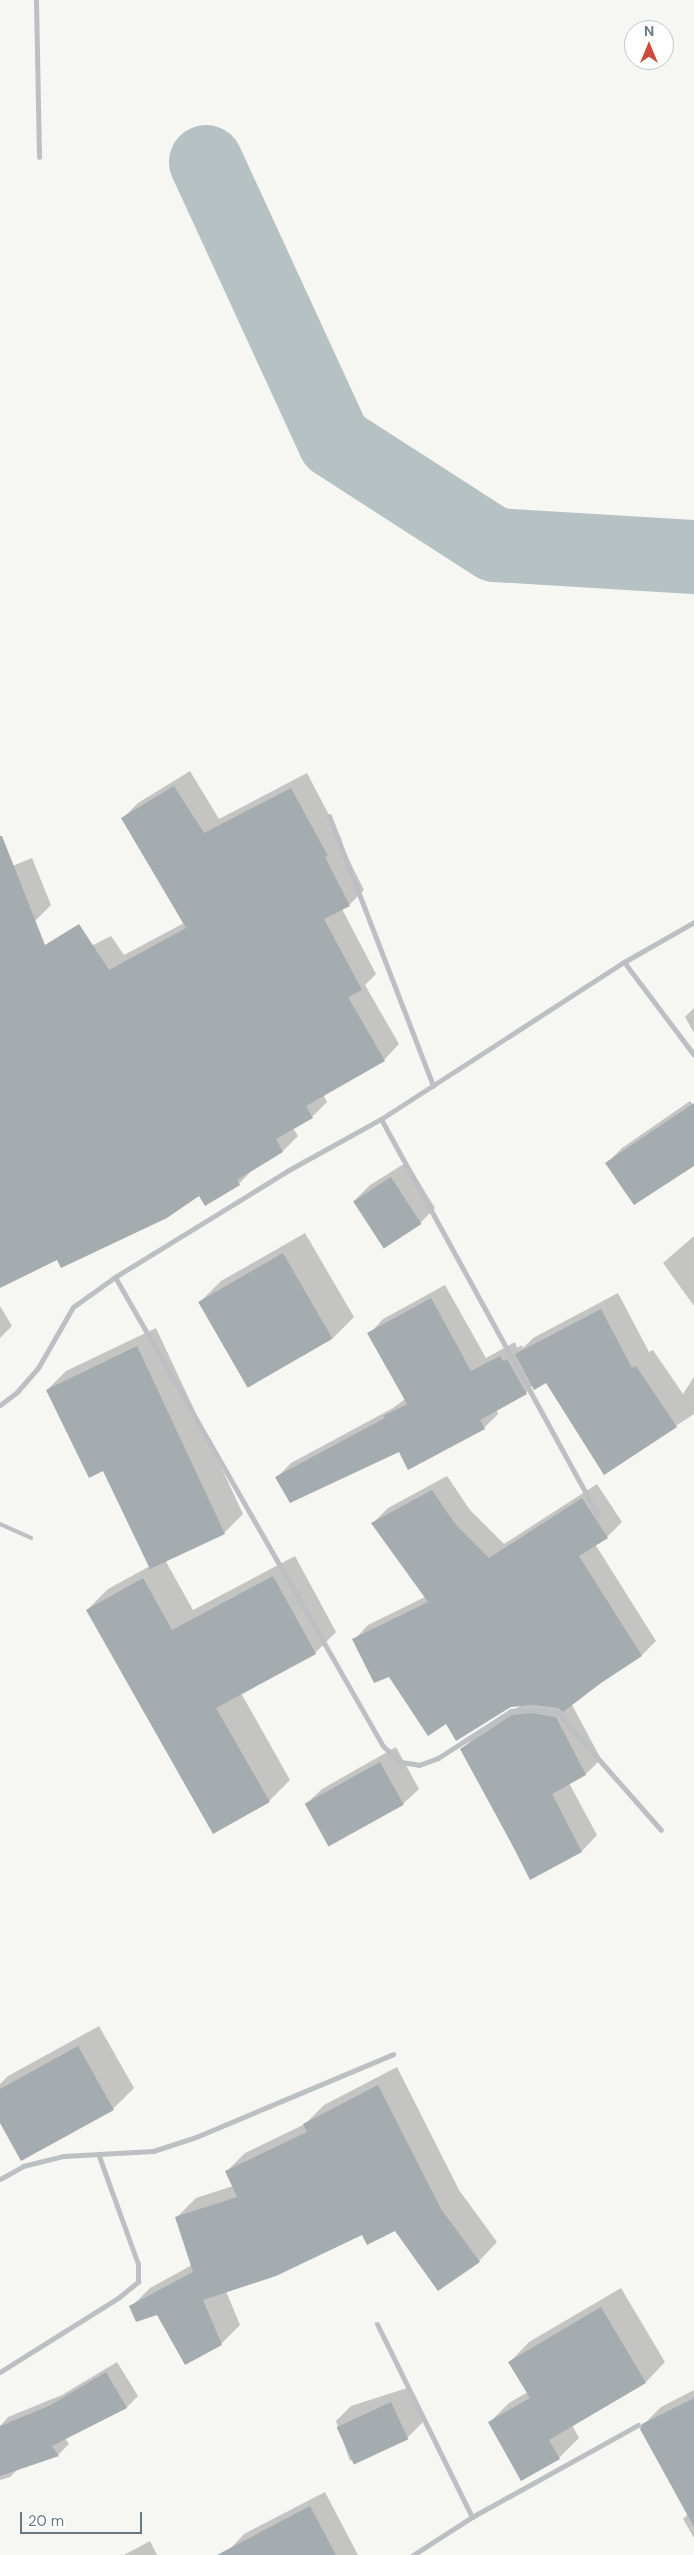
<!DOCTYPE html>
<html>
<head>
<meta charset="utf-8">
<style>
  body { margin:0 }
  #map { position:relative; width:694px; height:2555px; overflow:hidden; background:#f6f6f3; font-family:"DM Sans",sans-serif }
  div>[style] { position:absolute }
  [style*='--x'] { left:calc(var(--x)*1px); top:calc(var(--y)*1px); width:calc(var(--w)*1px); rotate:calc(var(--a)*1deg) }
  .shadow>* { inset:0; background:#0003 }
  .river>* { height:74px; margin:-37px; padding:0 37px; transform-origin:37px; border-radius:37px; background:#b5c1c3 }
  .building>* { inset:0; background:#a4acb0; transform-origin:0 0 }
  .service>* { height:4px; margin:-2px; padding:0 2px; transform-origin:2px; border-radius:2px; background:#bcc0c3 }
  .minor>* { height:5px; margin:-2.5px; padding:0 2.5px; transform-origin:2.5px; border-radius:2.5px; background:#bcc0c3 }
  span { translate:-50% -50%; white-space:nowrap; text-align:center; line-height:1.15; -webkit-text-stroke:5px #fff; paint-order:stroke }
  .north { position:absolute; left:624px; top:20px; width:50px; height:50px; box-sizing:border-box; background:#fff; border:1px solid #c3c9cd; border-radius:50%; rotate:0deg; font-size:14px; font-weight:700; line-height:20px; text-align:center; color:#697981 }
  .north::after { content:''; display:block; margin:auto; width:18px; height:22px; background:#cd4b3d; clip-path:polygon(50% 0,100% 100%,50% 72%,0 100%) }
  .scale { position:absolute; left:20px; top:2512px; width:122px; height:22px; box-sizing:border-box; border:2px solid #697981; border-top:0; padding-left:6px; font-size:15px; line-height:18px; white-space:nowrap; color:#697981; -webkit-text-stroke:4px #fff; paint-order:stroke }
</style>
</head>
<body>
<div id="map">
  <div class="shadow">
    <div style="clip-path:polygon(190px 771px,219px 819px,307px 773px,342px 840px,340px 842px,364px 890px,349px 905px,342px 909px,376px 974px,365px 985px,399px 1044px,384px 1060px,323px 1094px,327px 1102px,312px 1117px,293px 1128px,298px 1136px,283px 1151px,254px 1168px,239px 1184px,199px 1194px,57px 1258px,0 1287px,0 992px,111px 936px,124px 955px,184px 923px,123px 818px,138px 803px)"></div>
    <div style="clip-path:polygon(32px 858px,51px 905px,35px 921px,0 934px,0 871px)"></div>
    <div style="clip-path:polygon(694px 1008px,694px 1033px,685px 1017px)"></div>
    <div style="clip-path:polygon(690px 1101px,694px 1106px,694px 1164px,607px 1163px,622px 1148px)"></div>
    <div style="clip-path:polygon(407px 1162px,435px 1208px,420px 1223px,354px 1201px,370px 1185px)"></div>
    <div style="clip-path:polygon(305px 1233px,354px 1317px,333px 1338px,248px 1387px,200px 1302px,221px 1281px)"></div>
    <div style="clip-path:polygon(694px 1236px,694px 1306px,663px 1263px)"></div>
    <div style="clip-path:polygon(445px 1285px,486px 1358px,515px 1342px,517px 1348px,522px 1345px,523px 1348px,533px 1338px,618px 1293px,649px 1352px,653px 1350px,683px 1394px,694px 1377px,694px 1414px,605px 1473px,546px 1382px,533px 1385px,526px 1393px,496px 1409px,498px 1414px,484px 1428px,400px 1450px,277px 1477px,291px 1463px,393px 1408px,405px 1399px,369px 1334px,383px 1319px)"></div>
    <div style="clip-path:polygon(0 1306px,12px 1326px,0 1338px)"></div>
    <div style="clip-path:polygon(156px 1328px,243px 1514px,224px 1533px,165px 1560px,193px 1610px,295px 1556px,336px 1632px,315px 1653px,241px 1693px,290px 1780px,269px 1801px,87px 1610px,108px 1589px,150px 1566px,103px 1469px,47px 1390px,66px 1371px)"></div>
    <div style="clip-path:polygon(447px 1476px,470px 1510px,504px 1544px,597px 1484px,622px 1522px,607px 1537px,595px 1544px,656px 1641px,642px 1655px,571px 1703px,601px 1759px,586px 1774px,569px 1783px,597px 1835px,582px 1851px,530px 1879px,462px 1749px,477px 1734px,523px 1704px,510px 1706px,447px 1722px,390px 1675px,354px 1640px,368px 1625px,425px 1597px,373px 1523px,388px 1508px)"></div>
    <div style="clip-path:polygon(396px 1747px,419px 1789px,403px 1804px,306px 1804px,322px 1789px)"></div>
    <div style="clip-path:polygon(99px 2026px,134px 2088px,113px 2109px,0 2121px,0 2084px,8px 2076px)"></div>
    <div style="clip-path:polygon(397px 2067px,459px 2190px,497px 2242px,479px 2261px,396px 2230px,362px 2234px,226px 2291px,240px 2325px,221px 2344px,158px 2313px,131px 2307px,150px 2288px,192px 2265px,177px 2217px,196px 2198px,233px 2186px,226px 2172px,245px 2153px,305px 2124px,324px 2105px)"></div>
    <div style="clip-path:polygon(621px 2288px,665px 2362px,646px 2382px,572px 2425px,579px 2438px,559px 2458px,521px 2480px,489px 2423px,509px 2403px,528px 2392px,510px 2362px,529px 2342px)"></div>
    <div style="clip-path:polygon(117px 2362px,138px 2396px,127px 2407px,65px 2438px,69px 2444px,58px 2455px,19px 2468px,10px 2477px,0 2480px,0 2426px,8px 2417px,62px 2395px)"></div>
    <div style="clip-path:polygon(407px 2388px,423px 2422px,407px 2438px,350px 2461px,336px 2421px,351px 2406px)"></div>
    <div style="clip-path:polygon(694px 2390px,694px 2538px,683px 2519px,688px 2514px,643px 2425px,661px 2407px)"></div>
    <div style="clip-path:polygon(325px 2492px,358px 2555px,233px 2555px,230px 2549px,244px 2534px)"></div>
    <div style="clip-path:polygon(150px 2541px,157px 2555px,124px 2555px)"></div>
  </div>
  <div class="river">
    <div style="--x:206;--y:162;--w:308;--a:65.3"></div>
    <div style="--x:335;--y:442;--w:190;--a:32.8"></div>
    <div style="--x:495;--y:545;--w:199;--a:3.5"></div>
  </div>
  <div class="building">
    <div style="clip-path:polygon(174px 786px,204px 833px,291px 788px,328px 856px,325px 857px,350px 906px,324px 919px,362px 990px,348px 997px,385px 1061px,306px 1106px,313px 1118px,276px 1139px,283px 1152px,237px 1180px,240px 1185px,205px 1206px,199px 1196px,167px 1218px,61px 1268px,57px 1260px,0 1288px,0 836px,2px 836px,45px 945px,79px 924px,109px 970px,186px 928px,121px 818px)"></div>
    <div style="clip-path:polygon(694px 1103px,694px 1166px,634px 1205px,605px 1163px)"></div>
    <div style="left:391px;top:1177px;width:56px;height:45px;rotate:57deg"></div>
    <div style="left:283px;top:1253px;width:99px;height:98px;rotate:60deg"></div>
    <div style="clip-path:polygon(431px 1298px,471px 1371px,500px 1356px,503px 1361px,507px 1359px,527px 1394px,480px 1420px,485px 1429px,408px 1470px,399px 1452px,290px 1503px,275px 1477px,385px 1418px,383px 1416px,407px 1404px,367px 1333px)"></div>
    <div style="clip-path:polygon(601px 1309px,632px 1368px,636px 1366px,677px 1427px,604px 1475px,546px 1383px,534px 1390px,515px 1354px)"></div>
    <div style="clip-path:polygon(137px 1346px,225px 1534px,150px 1569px,103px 1471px,89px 1478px,46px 1390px)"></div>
    <div style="clip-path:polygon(432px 1490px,456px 1525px,489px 1558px,582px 1498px,608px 1538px,579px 1556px,642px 1656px,601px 1683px,563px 1712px,558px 1708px,533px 1705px,511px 1707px,456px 1741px,446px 1724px,428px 1736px,389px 1677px,374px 1683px,352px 1639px,428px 1602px,371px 1523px)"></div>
    <div style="clip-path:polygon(273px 1576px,316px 1654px,216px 1708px,270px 1802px,213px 1834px,86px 1610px,143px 1578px,172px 1630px)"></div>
    <div style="clip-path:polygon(532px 1713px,556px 1717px,586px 1775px,552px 1794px,582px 1852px,530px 1880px,515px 1850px,460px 1749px,512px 1715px)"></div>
    <div style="left:380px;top:1762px;width:49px;height:86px;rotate:61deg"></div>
    <div style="clip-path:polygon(78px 2046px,114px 2110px,21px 2161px,0 2123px,0 2089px)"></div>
    <div style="clip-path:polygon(378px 2085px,441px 2209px,480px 2262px,438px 2291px,395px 2231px,367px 2245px,362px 2235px,276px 2276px,203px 2300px,222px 2345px,185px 2365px,157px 2315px,136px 2322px,129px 2306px,193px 2272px,175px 2217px,237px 2197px,225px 2171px,307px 2132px,303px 2124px)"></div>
    <div style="clip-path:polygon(601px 2307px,646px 2383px,549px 2440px,560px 2459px,521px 2481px,488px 2422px,530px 2398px,508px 2362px)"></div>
    <div style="clip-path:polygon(106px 2372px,127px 2408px,52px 2446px,59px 2456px,0 2476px,0 2426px,49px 2406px)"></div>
    <div style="clip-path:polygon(694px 2398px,694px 2527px,640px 2429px,642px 2424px)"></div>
    <div style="left:391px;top:2402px;width:41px;height:60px;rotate:65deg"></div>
    <div style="clip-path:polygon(310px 2506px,336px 2555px,217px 2555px)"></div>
  </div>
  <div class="service">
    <div style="--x:0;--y:1524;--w:34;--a:24"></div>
  </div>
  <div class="minor">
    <div style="--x:36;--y:0;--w:157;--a:88.9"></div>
    <div style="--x:329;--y:816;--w:289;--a:68.9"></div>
    <div style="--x:624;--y:962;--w:116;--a:53"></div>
    <div style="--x:381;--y:1119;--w:452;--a:61.3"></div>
    <div style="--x:115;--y:1277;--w:540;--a:60.26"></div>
    <div style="--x:383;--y:1746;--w:24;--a:42"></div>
    <div style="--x:401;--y:1762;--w:18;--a:9"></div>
    <div style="--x:419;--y:1765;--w:20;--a:-20"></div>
    <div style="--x:438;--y:1758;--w:87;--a:-32.8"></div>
    <div style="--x:511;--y:1711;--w:21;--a:-5"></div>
    <div style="--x:532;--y:1709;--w:25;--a:7"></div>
    <div style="--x:557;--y:1712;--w:157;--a:48.6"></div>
    <div style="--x:0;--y:1405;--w:21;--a:-37"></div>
    <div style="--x:17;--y:1392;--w:32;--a:-49"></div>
    <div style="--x:38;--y:1368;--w:70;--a:-60.2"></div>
    <div style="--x:73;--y:1307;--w:52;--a:-35.5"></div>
    <div style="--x:115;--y:1277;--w:202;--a:-31.6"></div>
    <div style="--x:287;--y:1171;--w:107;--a:-29"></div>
    <div style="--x:381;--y:1119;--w:289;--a:-32.9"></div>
    <div style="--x:624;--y:962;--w:81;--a:-29.7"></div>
    <div style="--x:0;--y:2179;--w:26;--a:-29"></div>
    <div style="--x:23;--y:2166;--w:41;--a:-14"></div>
    <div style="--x:63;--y:2156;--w:90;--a:-3.2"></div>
    <div style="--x:153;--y:2151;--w:45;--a:-18"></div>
    <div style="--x:196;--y:2137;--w:214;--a:-22.8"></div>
    <div style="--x:377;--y:2324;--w:215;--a:63.8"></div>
    <div style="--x:0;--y:2372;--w:139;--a:-32.1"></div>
    <div style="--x:118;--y:2298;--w:26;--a:-39"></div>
    <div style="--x:138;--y:2282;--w:18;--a:-90"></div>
    <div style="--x:138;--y:2264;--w:115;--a:-109.9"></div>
    <div style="--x:413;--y:2555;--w:70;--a:-32.8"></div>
    <div style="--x:472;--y:2517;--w:190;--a:-29"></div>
  </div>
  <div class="north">N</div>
  <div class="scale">20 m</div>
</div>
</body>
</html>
